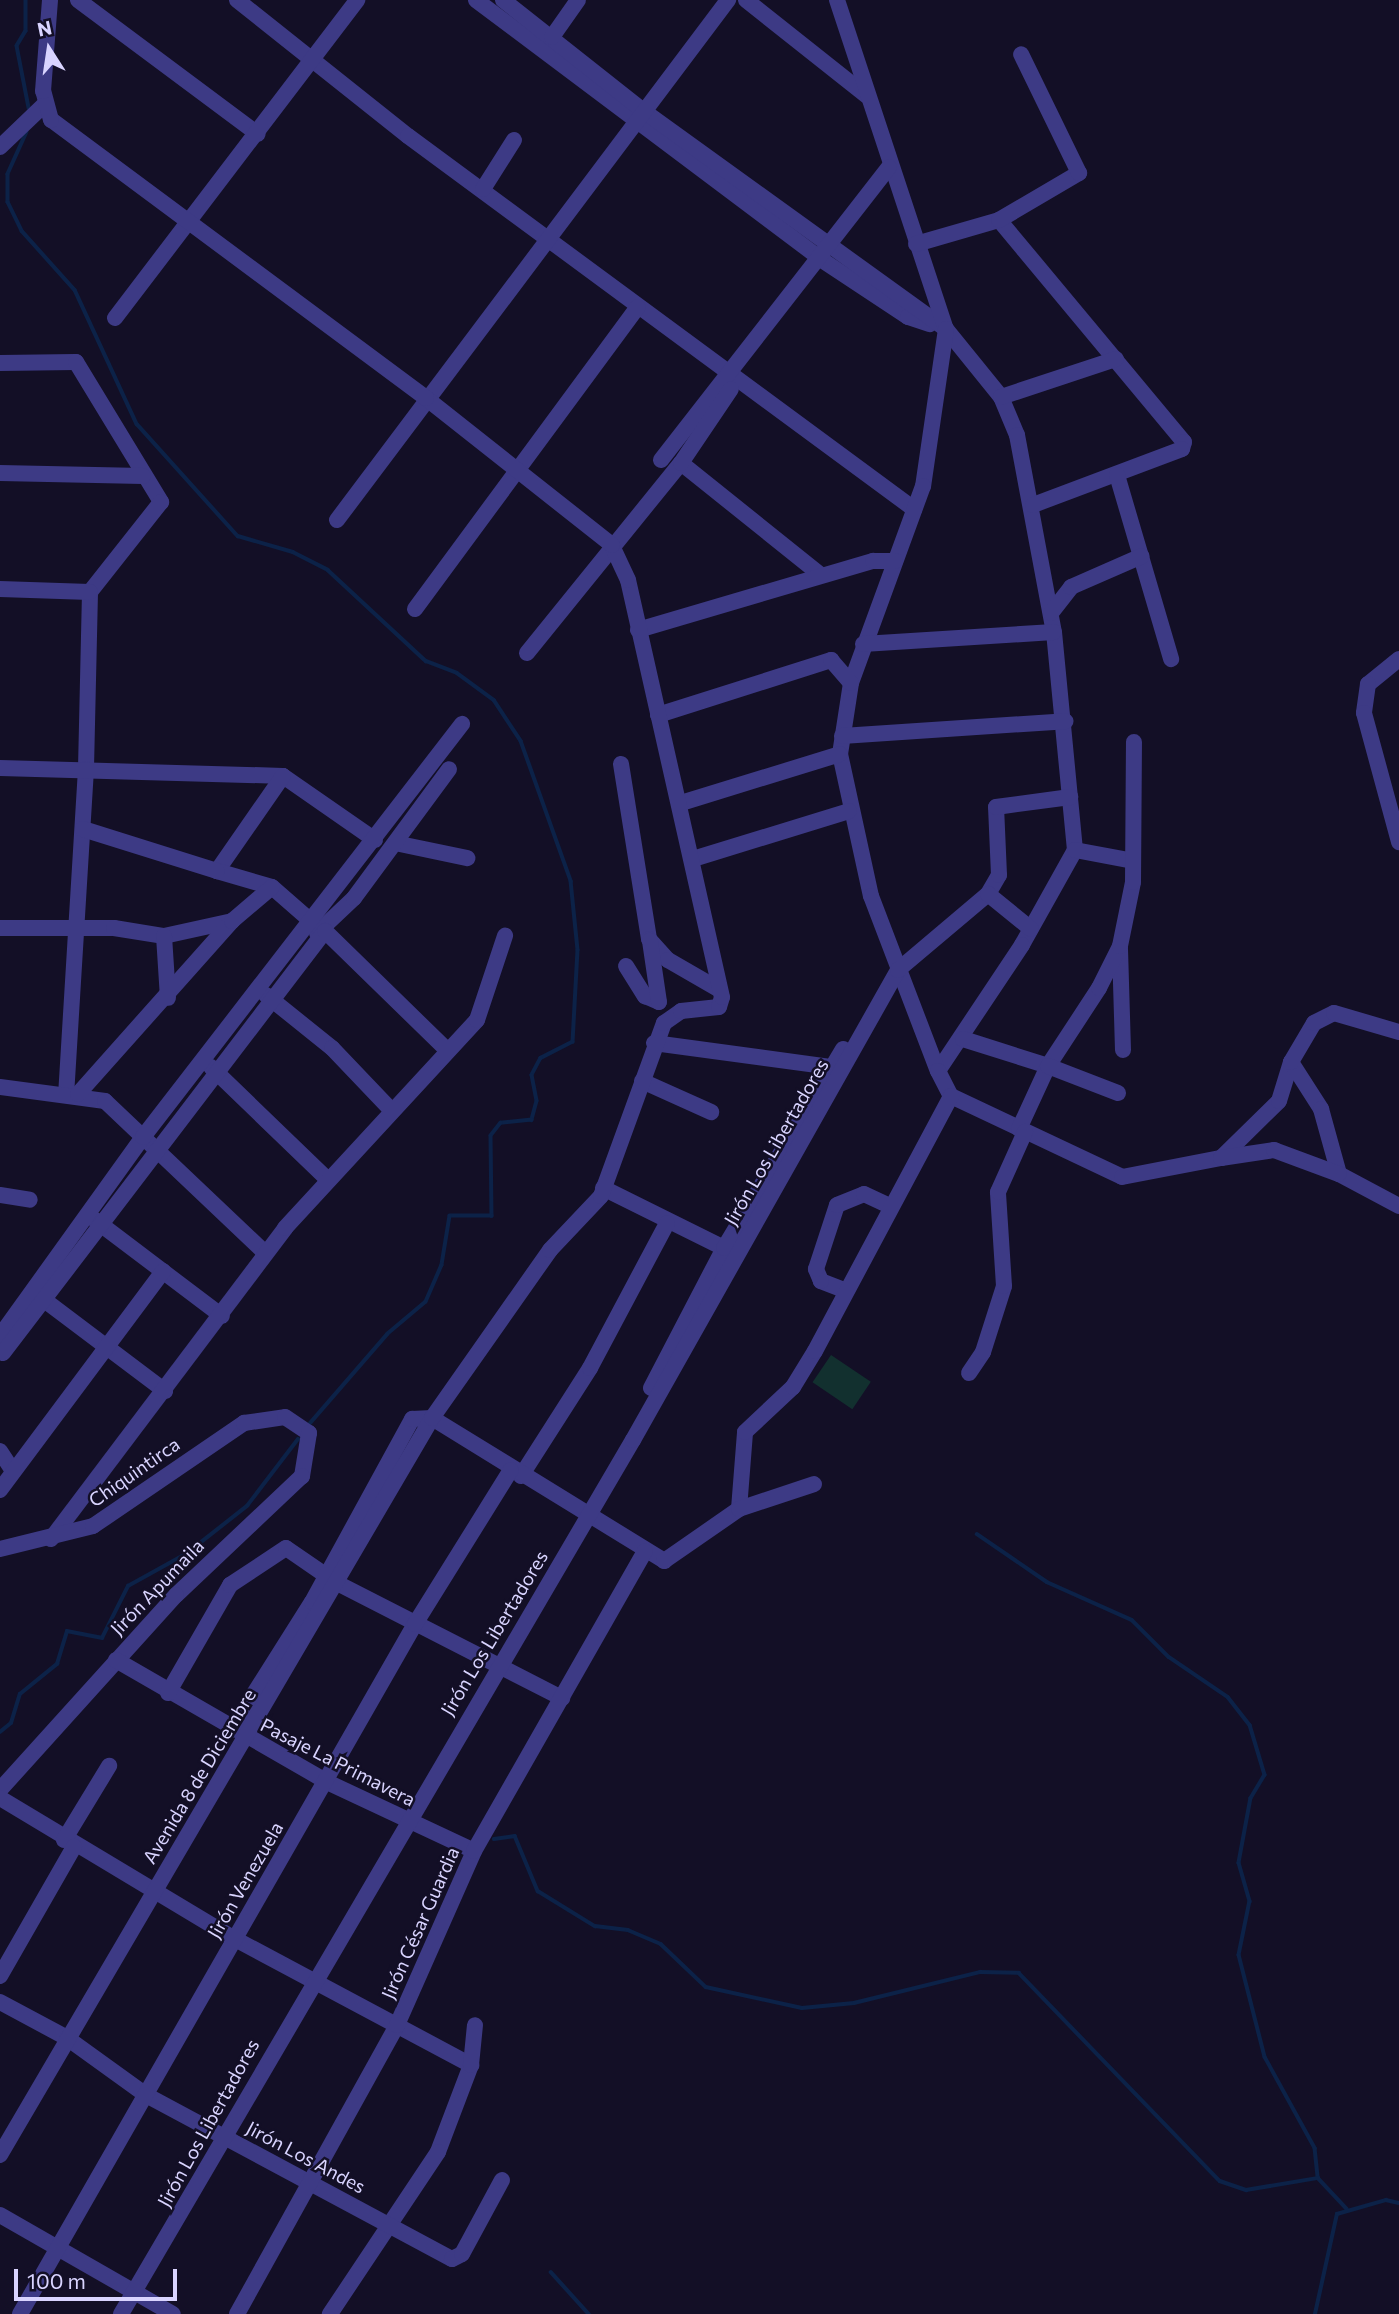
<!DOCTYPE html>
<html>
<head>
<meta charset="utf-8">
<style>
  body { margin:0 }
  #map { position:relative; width:1399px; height:2314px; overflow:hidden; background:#130f26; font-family:Commissioner,sans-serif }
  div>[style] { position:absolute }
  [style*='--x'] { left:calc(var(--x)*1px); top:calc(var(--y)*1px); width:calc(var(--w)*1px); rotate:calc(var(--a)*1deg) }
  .green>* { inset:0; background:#12302f; transform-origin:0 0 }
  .stream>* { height:3.5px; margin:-1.75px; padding:0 1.75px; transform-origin:1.75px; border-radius:1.75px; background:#0c2248 }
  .minor>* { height:16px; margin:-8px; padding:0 8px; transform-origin:8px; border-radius:8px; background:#3d3a85 }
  span { translate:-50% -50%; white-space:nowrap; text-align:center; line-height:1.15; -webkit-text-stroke:5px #130f26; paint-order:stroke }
  .street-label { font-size:19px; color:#d9d4ff }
  .north { position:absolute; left:14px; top:14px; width:70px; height:70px; -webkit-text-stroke:5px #130f26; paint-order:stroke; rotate:348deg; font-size:19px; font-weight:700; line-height:28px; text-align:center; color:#d9d4ff }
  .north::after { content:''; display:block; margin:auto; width:24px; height:32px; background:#d9d4ff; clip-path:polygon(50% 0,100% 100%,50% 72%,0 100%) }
  .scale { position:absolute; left:14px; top:2269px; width:163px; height:32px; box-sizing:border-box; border:4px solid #d9d4ff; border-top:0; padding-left:9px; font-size:21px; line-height:24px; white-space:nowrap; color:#d9d4ff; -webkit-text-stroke:5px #130f26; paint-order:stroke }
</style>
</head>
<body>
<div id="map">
  <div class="green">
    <div style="left:831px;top:1355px;width:48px;height:33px;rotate:34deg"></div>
  </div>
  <div class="stream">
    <div style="--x:26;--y:0;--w:31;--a:90"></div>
    <div style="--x:26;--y:31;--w:17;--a:121"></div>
    <div style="--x:17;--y:46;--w:63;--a:79"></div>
    <div style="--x:27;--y:132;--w:46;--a:114.3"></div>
    <div style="--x:8;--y:174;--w:28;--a:90"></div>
    <div style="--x:8;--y:202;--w:32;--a:64"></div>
    <div style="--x:22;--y:231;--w:79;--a:48.1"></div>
    <div style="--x:75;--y:290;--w:148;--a:65.2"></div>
    <div style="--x:137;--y:424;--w:151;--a:48"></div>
    <div style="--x:238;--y:536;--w:57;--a:16.2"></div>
    <div style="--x:293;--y:552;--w:39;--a:27"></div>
    <div style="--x:328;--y:570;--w:134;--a:42.9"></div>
    <div style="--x:426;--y:661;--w:33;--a:21"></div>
    <div style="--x:457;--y:673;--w:46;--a:36.1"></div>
    <div style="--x:494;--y:700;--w:49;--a:56.6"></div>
    <div style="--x:521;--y:741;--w:149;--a:70.3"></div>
    <div style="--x:571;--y:881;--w:69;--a:84.2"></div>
    <div style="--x:578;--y:950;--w:92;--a:93.1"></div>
    <div style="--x:573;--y:1042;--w:36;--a:153"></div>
    <div style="--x:541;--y:1058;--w:19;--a:118"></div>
    <div style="--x:532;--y:1075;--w:26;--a:79"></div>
    <div style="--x:537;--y:1101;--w:20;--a:105"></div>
    <div style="--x:532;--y:1120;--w:31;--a:174"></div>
    <div style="--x:501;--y:1123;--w:16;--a:128"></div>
    <div style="--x:491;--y:1136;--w:80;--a:89.3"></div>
    <div style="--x:492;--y:1216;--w:42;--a:180"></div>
    <div style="--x:450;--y:1216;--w:50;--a:99.3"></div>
    <div style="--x:442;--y:1265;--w:40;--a:113.4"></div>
    <div style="--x:426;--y:1302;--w:50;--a:139.9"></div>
    <div style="--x:388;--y:1334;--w:118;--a:130.9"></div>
    <div style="--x:977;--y:1534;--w:85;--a:34.4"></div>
    <div style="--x:1047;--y:1582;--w:93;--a:24.1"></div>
    <div style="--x:1132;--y:1620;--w:52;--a:45"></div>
    <div style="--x:1169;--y:1657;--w:71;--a:34.1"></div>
    <div style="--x:1228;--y:1697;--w:36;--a:52"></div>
    <div style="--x:1250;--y:1725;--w:52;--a:73.3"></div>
    <div style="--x:1265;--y:1775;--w:27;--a:121"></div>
    <div style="--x:1251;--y:1798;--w:66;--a:100.5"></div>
    <div style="--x:1239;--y:1863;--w:40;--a:74"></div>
    <div style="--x:1250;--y:1901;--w:55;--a:101.5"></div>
    <div style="--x:1239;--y:1955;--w:105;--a:75.7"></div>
    <div style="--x:1265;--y:2057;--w:104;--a:61.2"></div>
    <div style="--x:1315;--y:2148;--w:29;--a:84"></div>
    <div style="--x:0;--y:1732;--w:14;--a:-39"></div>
    <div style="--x:11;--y:1723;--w:30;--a:-73"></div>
    <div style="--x:20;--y:1694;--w:48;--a:-39"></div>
    <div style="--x:57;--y:1664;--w:34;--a:-73"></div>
    <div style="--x:67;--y:1631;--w:36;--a:11"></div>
    <div style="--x:102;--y:1638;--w:58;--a:-63.4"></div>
    <div style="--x:128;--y:1586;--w:66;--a:-28.9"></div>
    <div style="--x:186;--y:1554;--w:78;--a:-38.2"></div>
    <div style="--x:247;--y:1506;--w:84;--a:-52.7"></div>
    <div style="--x:494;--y:1839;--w:21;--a:-8"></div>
    <div style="--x:515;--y:1836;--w:60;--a:67.3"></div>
    <div style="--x:538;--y:1891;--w:67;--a:31.6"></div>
    <div style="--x:595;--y:1926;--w:33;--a:7"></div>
    <div style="--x:628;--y:1930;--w:36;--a:23"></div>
    <div style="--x:661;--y:1944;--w:62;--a:43.7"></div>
    <div style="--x:706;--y:1987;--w:98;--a:12.3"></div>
    <div style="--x:802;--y:2008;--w:52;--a:-5.5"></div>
    <div style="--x:854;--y:2003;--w:130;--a:-13.8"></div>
    <div style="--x:980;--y:1972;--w:39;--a:1"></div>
    <div style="--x:1019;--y:1973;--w:289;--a:46"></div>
    <div style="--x:1220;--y:2181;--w:28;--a:19"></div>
    <div style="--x:1246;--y:2190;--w:73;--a:-9.5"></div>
    <div style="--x:1318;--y:2178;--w:42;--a:46.9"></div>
    <div style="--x:551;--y:2272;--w:57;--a:47.9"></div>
    <div style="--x:1315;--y:2314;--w:102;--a:-77.6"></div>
    <div style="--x:1337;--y:2214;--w:51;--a:-15.9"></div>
    <div style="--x:1386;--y:2200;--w:13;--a:13"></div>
  </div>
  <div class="minor">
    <div style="--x:78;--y:0;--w:224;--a:36.7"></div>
    <div style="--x:237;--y:0;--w:218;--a:38.5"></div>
    <div style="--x:408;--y:136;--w:629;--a:36.4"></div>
    <div style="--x:476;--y:0;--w:429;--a:36.9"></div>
    <div style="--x:819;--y:258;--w:107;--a:33.5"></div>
    <div style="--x:908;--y:317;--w:23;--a:18"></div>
    <div style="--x:503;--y:0;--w:181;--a:38.3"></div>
    <div style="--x:645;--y:112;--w:371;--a:35.8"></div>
    <div style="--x:946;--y:329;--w:87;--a:51"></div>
    <div style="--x:1001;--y:397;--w:41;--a:67.2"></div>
    <div style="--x:1017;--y:435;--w:200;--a:79.4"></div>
    <div style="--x:1054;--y:632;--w:219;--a:84.5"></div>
    <div style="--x:1075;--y:850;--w:109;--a:119.2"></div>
    <div style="--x:1022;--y:945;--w:151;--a:123.7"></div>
    <div style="--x:746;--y:0;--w:154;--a:38.4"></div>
    <div style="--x:837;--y:0;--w:347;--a:71.7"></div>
    <div style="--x:946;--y:329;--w:159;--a:98.3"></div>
    <div style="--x:923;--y:486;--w:210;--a:110.1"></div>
    <div style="--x:851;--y:683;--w:72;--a:98.8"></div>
    <div style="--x:840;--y:754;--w:145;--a:77.7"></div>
    <div style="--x:871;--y:896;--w:187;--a:69.1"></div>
    <div style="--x:938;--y:1071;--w:28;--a:63"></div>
    <div style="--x:951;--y:1096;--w:189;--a:25.3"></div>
    <div style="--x:1122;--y:1177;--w:101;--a:-10.9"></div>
    <div style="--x:1221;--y:1158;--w:81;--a:-44.5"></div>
    <div style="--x:1279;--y:1101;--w:41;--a:-72.9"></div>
    <div style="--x:1291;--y:1062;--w:56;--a:57.4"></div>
    <div style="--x:1321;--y:1109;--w:67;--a:74.5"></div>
    <div style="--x:1339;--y:1174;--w:68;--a:28.1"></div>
    <div style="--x:552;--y:37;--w:45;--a:-54.9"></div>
    <div style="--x:0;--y:147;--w:61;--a:-43.7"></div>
    <div style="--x:483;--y:189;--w:58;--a:-57.7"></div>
    <div style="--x:999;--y:220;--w:289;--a:50.2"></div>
    <div style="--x:1184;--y:442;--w:7;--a:106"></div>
    <div style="--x:1182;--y:449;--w:159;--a:159.4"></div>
    <div style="--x:916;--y:244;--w:86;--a:-16.1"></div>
    <div style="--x:999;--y:220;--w:93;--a:-30.4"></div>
    <div style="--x:1079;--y:173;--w:132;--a:-116"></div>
    <div style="--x:115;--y:318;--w:400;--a:-52.7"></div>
    <div style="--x:0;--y:363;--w:76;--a:-0.8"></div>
    <div style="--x:76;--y:362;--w:164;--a:58.7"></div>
    <div style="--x:161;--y:502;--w:115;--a:128.3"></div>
    <div style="--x:90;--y:592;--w:177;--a:91.3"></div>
    <div style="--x:86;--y:769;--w:325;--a:93.5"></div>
    <div style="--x:1001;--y:397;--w:121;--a:-18.3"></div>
    <div style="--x:661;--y:460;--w:371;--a:-52.1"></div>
    <div style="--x:681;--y:463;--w:179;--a:38.7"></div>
    <div style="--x:0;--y:473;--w:143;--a:1.2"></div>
    <div style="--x:1117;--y:475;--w:192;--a:73.6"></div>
    <div style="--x:337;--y:520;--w:651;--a:-53.06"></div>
    <div style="--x:0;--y:589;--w:90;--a:1.9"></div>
    <div style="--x:415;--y:609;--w:375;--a:-53.6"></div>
    <div style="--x:1051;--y:613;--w:33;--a:-52"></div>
    <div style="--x:1071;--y:587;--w:77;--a:-23.6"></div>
    <div style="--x:638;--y:630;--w:245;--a:-16.4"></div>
    <div style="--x:873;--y:561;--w:22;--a:0"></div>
    <div style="--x:863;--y:644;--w:191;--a:-3.6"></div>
    <div style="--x:527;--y:653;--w:245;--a:-51"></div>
    <div style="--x:681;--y:463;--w:89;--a:-56"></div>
    <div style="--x:1399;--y:659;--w:40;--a:141"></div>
    <div style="--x:1368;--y:684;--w:29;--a:98"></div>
    <div style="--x:1364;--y:713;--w:134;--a:74.8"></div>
    <div style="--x:658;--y:715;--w:182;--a:-17.6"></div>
    <div style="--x:831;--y:660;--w:30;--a:49"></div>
    <div style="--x:842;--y:736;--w:224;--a:-3.8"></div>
    <div style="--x:621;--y:764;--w:177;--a:80.9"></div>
    <div style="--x:649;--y:939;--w:28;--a:48"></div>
    <div style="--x:668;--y:960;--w:60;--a:30"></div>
    <div style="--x:0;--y:768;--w:283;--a:1.6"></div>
    <div style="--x:283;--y:776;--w:112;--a:34.8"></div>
    <div style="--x:283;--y:776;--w:116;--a:124.8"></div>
    <div style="--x:217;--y:871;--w:57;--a:16.2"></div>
    <div style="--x:272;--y:887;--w:52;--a:41.1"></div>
    <div style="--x:681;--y:803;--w:166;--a:-17.1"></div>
    <div style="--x:83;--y:829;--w:140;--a:17.4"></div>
    <div style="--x:395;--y:843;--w:74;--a:11.8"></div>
    <div style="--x:1075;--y:850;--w:59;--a:10.7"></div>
    <div style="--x:693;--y:859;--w:163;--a:-17.1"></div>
    <div style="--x:988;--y:894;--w:22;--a:-60"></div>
    <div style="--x:999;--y:875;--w:68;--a:-92.5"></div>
    <div style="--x:996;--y:807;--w:75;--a:-7.7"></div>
    <div style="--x:0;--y:928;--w:114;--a:0"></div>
    <div style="--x:114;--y:928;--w:51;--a:9.1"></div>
    <div style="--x:164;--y:936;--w:70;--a:-12.4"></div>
    <div style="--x:317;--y:933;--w:51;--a:-43.4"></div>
    <div style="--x:354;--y:898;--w:160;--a:-53.6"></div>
    <div style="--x:164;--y:936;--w:62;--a:86.3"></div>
    <div style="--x:1120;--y:949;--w:101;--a:88.3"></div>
    <div style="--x:626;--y:966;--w:36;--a:58"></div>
    <div style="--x:645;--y:996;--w:15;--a:23"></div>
    <div style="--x:659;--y:1002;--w:62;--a:-98.4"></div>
    <div style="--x:266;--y:995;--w:85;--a:38.8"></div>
    <div style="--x:332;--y:1048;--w:84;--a:46.4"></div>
    <div style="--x:963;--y:1039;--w:89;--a:17.6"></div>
    <div style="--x:1048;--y:1066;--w:93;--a:-56.8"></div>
    <div style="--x:1099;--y:988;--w:47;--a:-63.4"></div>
    <div style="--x:1120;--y:946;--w:65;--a:-78.5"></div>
    <div style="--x:1133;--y:882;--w:140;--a:-89.6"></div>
    <div style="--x:654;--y:1043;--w:187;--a:7.7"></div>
    <div style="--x:1291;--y:1062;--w:45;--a:-59.5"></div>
    <div style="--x:1314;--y:1023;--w:22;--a:-27"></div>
    <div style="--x:1334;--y:1013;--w:68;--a:16.3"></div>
    <div style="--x:211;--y:1067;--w:161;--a:44"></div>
    <div style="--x:642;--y:1081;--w:76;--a:24.2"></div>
    <div style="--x:0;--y:1087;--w:106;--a:7.6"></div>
    <div style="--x:105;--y:1101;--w:221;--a:43.5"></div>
    <div style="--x:78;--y:1094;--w:232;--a:-48.3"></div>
    <div style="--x:232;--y:921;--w:52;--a:-40.4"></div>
    <div style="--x:1019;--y:1129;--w:69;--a:-65.3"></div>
    <div style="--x:1048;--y:1066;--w:75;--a:21.1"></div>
    <div style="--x:1221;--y:1158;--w:54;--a:-8.6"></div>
    <div style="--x:1274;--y:1150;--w:69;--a:20.3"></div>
    <div style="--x:603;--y:1188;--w:144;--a:26.4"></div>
    <div style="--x:0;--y:1195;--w:30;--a:9"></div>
    <div style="--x:95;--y:1220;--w:159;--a:37.1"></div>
    <div style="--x:844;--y:1290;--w:25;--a:-159"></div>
    <div style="--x:821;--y:1281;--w:13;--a:-113"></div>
    <div style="--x:816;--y:1269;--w:67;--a:-71.8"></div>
    <div style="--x:837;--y:1205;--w:29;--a:-22"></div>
    <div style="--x:864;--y:1194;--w:29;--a:25"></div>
    <div style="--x:35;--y:1293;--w:163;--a:37"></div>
    <div style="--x:0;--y:1336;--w:245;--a:-54.3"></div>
    <div style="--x:143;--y:1137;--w:522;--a:-52.32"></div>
    <div style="--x:3;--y:1353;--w:531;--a:-52.66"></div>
    <div style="--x:325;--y:931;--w:169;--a:44.3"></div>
    <div style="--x:969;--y:1373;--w:25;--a:-56"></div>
    <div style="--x:983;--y:1352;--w:69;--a:-72.3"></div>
    <div style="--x:1004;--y:1286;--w:94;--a:-93.7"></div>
    <div style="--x:998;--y:1192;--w:66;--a:-65.8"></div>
    <div style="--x:651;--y:1388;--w:158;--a:-62.5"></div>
    <div style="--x:724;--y:1248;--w:232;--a:-59.1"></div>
    <div style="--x:0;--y:1451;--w:24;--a:57"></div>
    <div style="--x:521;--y:1476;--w:128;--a:-57.4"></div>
    <div style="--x:590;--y:1368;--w:164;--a:-62"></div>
    <div style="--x:0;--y:1490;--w:273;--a:-53.3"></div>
    <div style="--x:739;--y:1509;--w:77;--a:-85.5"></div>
    <div style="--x:745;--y:1432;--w:66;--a:-43.2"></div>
    <div style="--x:793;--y:1387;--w:42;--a:-58.6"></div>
    <div style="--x:815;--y:1351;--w:289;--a:-61.9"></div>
    <div style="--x:51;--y:1539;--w:389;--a:-53"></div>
    <div style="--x:285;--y:1228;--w:283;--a:-47.3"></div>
    <div style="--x:477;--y:1020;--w:89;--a:-71.6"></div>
    <div style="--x:0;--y:1549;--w:96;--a:-13.9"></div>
    <div style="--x:93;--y:1526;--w:183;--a:-34.3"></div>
    <div style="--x:244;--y:1423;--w:41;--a:-8.3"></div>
    <div style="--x:285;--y:1417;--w:29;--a:34"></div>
    <div style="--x:309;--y:1433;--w:44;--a:99.2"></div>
    <div style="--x:302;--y:1476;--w:173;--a:136.6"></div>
    <div style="--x:176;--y:1595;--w:263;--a:132.1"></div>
    <div style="--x:116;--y:1660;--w:244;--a:30"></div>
    <div style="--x:327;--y:1782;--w:162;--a:25.1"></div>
    <div style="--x:168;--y:1693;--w:125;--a:-60.1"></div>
    <div style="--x:230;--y:1585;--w:67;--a:-33.5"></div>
    <div style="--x:286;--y:1548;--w:62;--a:34.5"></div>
    <div style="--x:337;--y:1583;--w:253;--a:27.1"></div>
    <div style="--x:231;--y:1730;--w:151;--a:-57.7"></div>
    <div style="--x:312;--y:1602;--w:209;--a:-61.3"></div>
    <div style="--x:412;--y:1419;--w:20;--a:-3"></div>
    <div style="--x:432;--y:1418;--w:273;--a:31.6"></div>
    <div style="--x:664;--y:1561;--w:91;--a:-34.7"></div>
    <div style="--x:739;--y:1509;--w:79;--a:-18.4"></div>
    <div style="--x:0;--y:1798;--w:274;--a:31"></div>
    <div style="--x:235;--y:1939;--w:268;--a:28.1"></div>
    <div style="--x:471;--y:2065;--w:93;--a:110.8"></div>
    <div style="--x:438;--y:2152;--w:195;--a:123.7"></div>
    <div style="--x:64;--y:1840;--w:87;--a:-58.7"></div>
    <div style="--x:0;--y:1976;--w:149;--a:-60.2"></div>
    <div style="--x:0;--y:2002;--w:76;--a:28.2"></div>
    <div style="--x:67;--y:2038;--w:97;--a:35.8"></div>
    <div style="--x:146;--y:2095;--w:347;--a:28.2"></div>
    <div style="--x:452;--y:2259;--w:11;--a:-27"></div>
    <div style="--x:462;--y:2254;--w:84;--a:-61.6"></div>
    <div style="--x:471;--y:2065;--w:40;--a:-84.3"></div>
    <div style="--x:0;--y:2155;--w:854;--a:-59.62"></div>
    <div style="--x:432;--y:1418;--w:205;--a:-54.9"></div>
    <div style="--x:550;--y:1250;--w:74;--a:-46.6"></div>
    <div style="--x:601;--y:1196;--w:184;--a:-70"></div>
    <div style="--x:664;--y:1023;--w:21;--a:-35"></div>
    <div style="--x:681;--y:1011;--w:38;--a:-6"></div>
    <div style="--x:719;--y:1007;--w:10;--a:-73"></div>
    <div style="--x:722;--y:997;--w:427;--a:-102.7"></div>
    <div style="--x:628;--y:580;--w:38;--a:-115"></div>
    <div style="--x:612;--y:545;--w:237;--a:-141.7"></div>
    <div style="--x:426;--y:398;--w:467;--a:-143.4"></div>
    <div style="--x:51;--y:120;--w:30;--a:-105"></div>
    <div style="--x:43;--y:91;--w:91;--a:-85.6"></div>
    <div style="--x:0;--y:2215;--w:199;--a:29.8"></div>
    <div style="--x:20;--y:2314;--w:795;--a:-60.21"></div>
    <div style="--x:415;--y:1624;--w:181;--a:-58.1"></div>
    <div style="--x:121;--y:2314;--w:1013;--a:-59.64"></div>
    <div style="--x:633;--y:1440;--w:540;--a:-60.58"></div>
    <div style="--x:898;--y:970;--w:118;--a:-40.2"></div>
    <div style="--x:988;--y:894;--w:55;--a:39.1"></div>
    <div style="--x:237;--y:2314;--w:330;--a:-61"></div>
    <div style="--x:397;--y:2025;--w:190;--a:-66.1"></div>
    <div style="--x:474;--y:1851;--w:345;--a:-60.3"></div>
  </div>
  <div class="street-label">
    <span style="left:776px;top:1142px;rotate:-60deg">Jirón Los Libertadores</span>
    <span style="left:134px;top:1472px;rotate:-35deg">Chiquintirca</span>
    <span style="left:157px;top:1587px;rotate:-46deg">Jirón Apumaila</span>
    <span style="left:494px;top:1633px;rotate:-59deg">Jirón Los Libertadores</span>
    <span style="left:338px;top:1762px;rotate:27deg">Pasaje La Primavera</span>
    <span style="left:199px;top:1776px;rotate:-59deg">Avenida 8 de Diciembre</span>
    <span style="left:245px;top:1880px;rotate:-60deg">Jirón Venezuela</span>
    <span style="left:420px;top:1923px;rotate:-66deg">Jirón César Guardia</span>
    <span style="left:208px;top:2123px;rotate:-61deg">Jirón Los Libertadores</span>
    <span style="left:306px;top:2157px;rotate:28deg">Jirón Los Andes</span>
  </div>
  <div class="north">N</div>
  <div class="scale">100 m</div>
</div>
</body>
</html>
